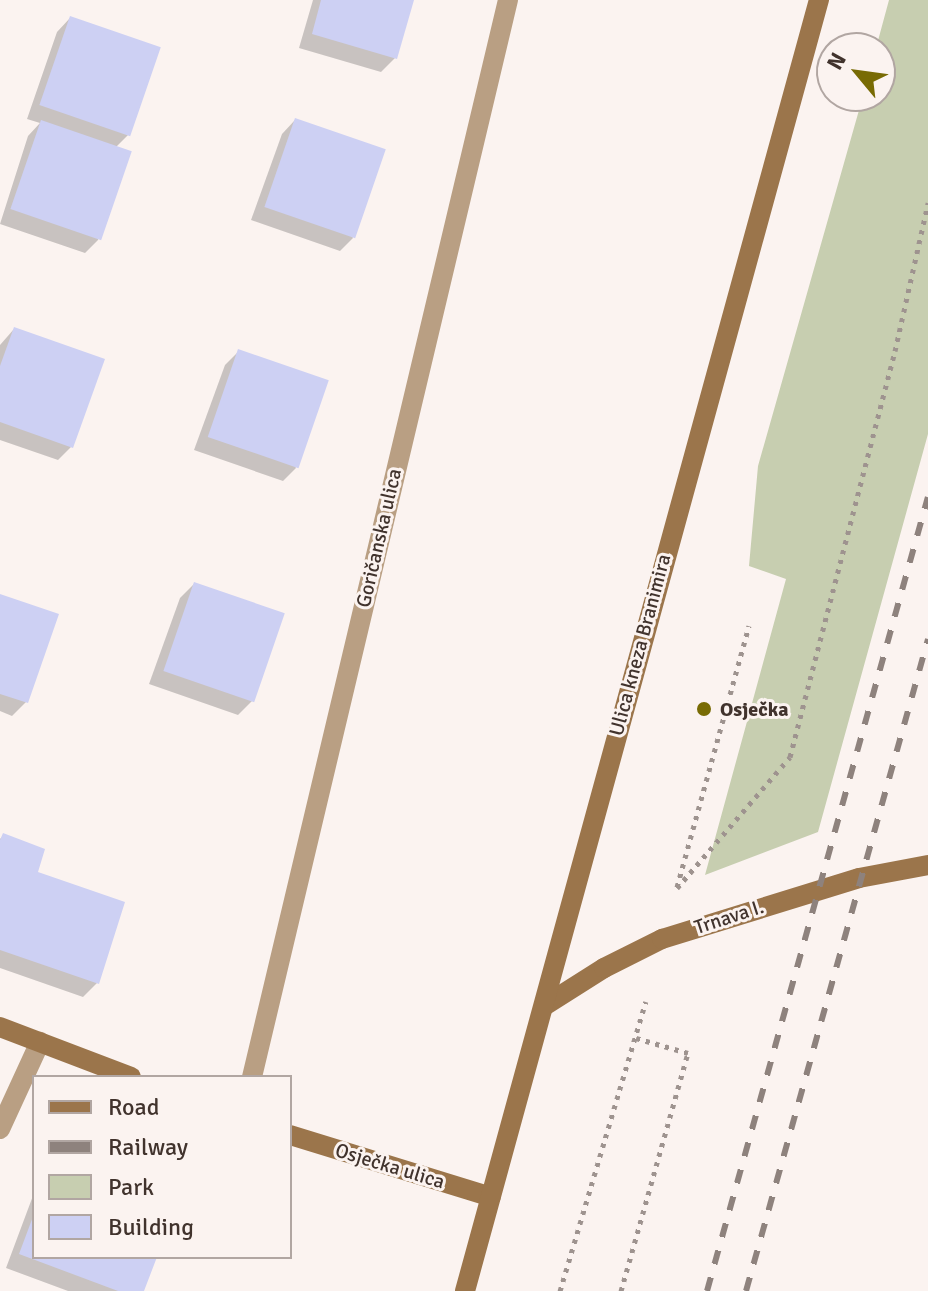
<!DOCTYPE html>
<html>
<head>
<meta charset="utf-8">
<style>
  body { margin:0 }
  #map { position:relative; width:928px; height:1291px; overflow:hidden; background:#fbf3f0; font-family:Signika,sans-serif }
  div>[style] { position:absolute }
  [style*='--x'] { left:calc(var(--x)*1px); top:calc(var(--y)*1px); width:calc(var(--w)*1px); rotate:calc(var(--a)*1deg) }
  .green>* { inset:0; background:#c7ceb0 }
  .shadow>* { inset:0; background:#0003 }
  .building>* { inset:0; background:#cdd0f3; transform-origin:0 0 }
  .path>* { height:5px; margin-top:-2.5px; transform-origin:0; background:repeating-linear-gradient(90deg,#9e938f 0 4px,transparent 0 10px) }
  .street>* { height:20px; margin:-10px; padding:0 10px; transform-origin:10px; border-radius:10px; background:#b99f83 }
  .secondary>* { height:20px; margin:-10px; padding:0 10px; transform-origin:10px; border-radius:10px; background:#9b754b }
  .rail>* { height:6px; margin-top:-3px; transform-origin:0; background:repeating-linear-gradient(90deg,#8e827d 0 14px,transparent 0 28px) }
  .dots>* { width:22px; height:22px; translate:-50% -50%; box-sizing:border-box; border:4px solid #fbf3f0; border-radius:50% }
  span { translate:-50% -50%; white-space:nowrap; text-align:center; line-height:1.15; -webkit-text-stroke:6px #fbf3f0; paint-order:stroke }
  .street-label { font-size:20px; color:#41332d }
  .poi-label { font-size:20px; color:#41332d; font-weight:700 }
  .left { translate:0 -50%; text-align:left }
  .legend { position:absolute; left:32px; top:1075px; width:260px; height:184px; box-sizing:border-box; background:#fbf3f0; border:2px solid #b1a6a2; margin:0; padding:10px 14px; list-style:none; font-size:24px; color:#41332d }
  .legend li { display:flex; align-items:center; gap:16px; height:40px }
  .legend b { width:40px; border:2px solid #b1a6a2 }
  .north { position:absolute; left:816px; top:32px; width:80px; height:80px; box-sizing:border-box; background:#fbf3f0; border:2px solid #b1a6a2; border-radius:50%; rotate:299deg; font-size:22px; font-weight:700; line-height:32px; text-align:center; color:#41332d }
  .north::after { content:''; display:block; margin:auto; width:28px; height:36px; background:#786b04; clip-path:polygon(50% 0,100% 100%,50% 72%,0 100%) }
</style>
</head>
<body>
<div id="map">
  <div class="green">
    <div style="clip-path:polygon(889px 0,928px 0,928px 434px,818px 832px,705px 875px,786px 579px,749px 566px,758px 466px,863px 96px,880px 96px,880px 48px,876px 48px)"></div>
  </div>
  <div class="shadow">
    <div style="clip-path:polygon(313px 0,412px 0,395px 58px,381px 72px,299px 48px)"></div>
    <div style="clip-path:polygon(70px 18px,128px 135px,115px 148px,98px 240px,85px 253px,0 224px,28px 136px,40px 123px,27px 119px,57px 32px)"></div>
    <div style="clip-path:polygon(295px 120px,353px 238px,340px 251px,251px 220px,282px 134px)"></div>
    <div style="clip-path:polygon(14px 329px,72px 446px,58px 460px,0 440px,0 345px)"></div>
    <div style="clip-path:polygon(239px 351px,296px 468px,283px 481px,194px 450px,225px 365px)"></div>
    <div style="clip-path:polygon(194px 584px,252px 701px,238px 715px,149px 684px,180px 598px)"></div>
    <div style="clip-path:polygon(0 596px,26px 702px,12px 716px,0 711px)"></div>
    <div style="clip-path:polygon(4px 835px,35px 874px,97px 983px,83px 997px,0 968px,0 839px)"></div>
    <div style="clip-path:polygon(34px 1193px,34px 1257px,155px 1257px,142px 1291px,68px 1291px,6px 1268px)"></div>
  </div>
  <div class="building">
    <div style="clip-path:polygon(321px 0,414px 0,397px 59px,312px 34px)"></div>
    <div style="left:70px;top:16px;width:96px;height:94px;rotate:19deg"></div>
    <div style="left:295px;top:118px;width:96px;height:94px;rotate:19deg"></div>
    <div style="left:41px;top:120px;width:96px;height:94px;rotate:19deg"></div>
    <div style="clip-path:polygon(14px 327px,105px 359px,73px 448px,0 422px,0 366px)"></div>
    <div style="left:238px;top:349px;width:96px;height:93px;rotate:19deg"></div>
    <div style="left:194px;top:582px;width:96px;height:94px;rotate:19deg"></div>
    <div style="clip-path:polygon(0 594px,59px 614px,28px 703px,0 694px)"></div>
    <div style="clip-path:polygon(3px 833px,45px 849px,38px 872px,125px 902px,99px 984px,0 950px,0 840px)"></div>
    <div style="clip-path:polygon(34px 1214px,34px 1257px,157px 1257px,144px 1291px,118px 1291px,19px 1254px)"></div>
  </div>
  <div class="path">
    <div style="--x:677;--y:887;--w:271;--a:-74.6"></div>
    <div style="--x:677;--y:888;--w:173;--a:-49.2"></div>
    <div style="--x:790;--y:757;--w:419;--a:-75.5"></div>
    <div style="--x:895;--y:351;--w:152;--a:-77.4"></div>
    <div style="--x:560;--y:1291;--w:302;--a:-73.5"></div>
    <div style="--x:621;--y:1291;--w:247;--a:-74.3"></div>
    <div style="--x:688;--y:1053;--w:54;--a:-163.9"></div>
  </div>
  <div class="street">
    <div style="--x:252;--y:1077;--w:1107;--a:-76.63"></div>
    <div style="--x:0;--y:1129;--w:96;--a:-65.3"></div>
  </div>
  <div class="secondary">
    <div style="--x:544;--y:1006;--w:71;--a:-32.3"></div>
    <div style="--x:604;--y:968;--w:65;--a:-26.6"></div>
    <div style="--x:662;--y:939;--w:206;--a:-17.2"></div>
    <div style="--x:859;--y:878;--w:70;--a:-10.7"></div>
    <div style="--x:0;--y:1027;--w:140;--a:20.9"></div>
    <div style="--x:290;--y:1135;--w:210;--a:17.1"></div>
    <div style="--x:465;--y:1291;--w:1339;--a:-74.67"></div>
  </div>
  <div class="rail">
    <div style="--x:707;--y:1291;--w:824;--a:-74.45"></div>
    <div style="--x:746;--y:1291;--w:677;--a:-74.4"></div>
  </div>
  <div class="dots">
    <div style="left:704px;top:709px;background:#786b04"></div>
  </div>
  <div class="street-label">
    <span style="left:379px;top:538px;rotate:-77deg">Goričanska ulica</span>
    <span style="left:640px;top:645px;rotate:-75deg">Ulica kneza Branimira</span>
    <span style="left:729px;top:917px;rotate:-18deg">Trnava I.</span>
    <span style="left:390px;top:1166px;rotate:17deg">Osječka ulica</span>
  </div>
  <div class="poi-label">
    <span class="left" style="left:720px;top:709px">Osječka</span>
  </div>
  <ul class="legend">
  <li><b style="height:10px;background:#9b754b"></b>Road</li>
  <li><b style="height:10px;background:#8e827d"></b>Railway</li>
  <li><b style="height:22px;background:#c7ceb0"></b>Park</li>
  <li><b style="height:22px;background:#cdd0f3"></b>Building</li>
  </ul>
  <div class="north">N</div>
</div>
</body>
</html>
